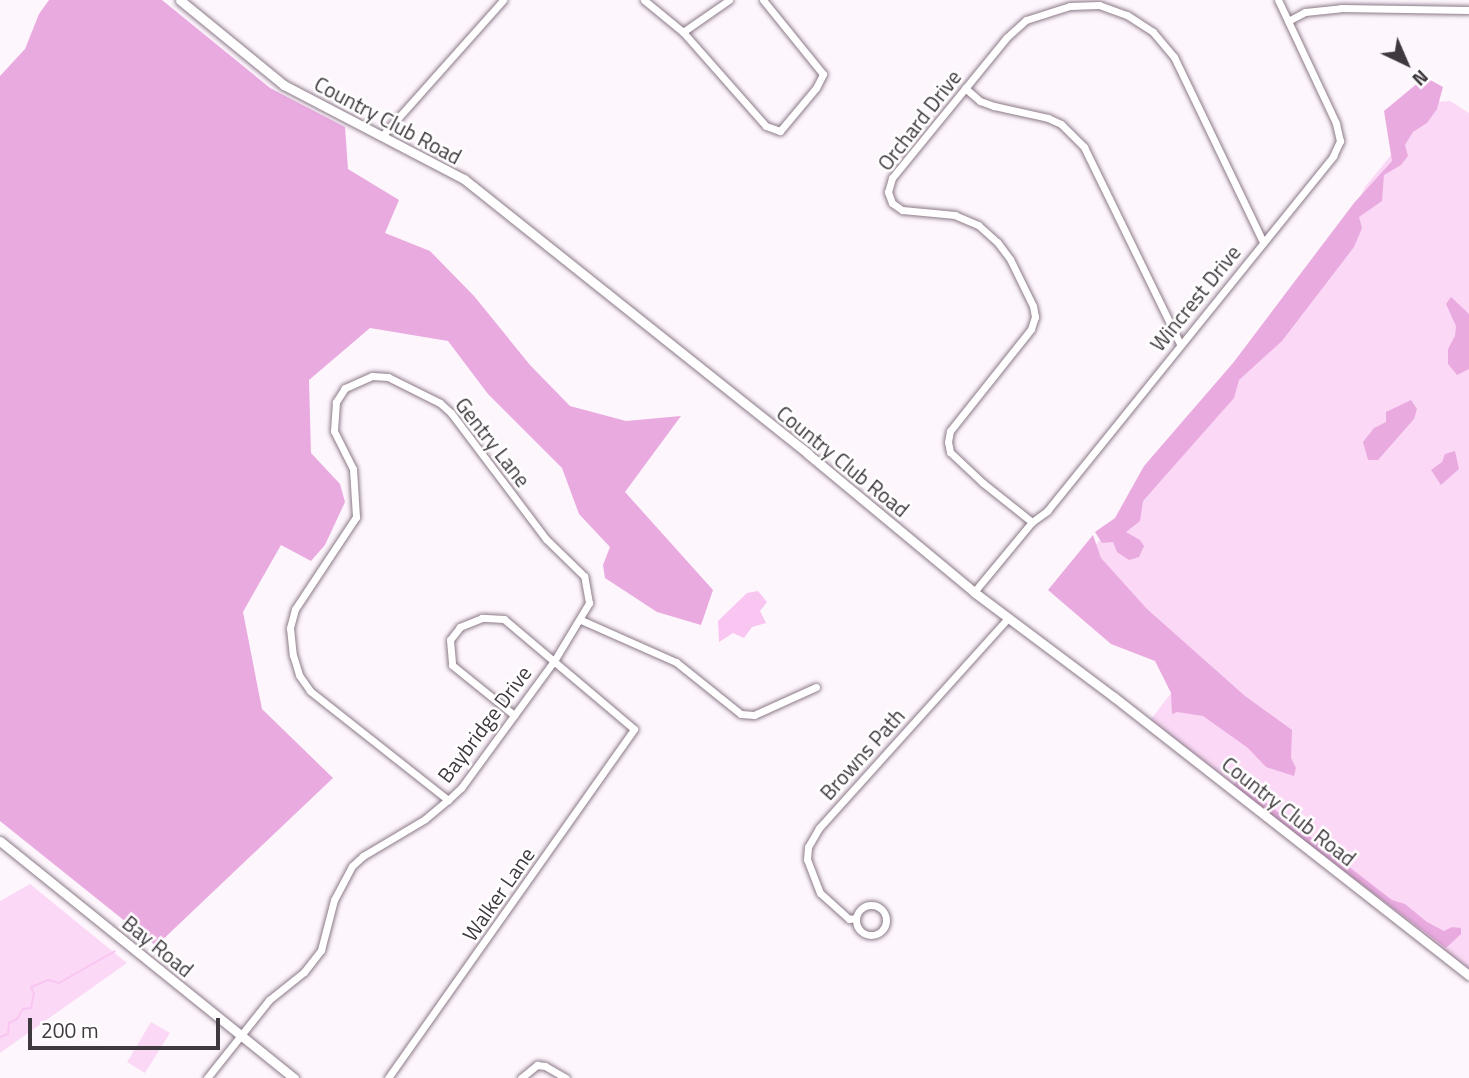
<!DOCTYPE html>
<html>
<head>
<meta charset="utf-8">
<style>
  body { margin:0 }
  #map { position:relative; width:1469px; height:1078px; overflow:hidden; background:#fef6fd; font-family:"Titillium Web",sans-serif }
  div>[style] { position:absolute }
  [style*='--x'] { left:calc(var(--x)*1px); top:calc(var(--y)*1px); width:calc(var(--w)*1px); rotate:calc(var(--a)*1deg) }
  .green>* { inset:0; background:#fbd9f6 }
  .forest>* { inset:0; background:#e9aae0 }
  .water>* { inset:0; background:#f9c5f1 }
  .stream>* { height:2px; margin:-1px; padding:0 1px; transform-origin:1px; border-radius:1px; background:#f9c5f1 }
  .roads { filter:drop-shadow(0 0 2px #8b7a88) drop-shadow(0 0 2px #8b7a88) }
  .minor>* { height:7px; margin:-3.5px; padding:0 3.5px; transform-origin:3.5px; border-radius:3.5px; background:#fff }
  .minor>.ring { margin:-3.5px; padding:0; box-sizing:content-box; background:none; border:7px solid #fff; border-radius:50% }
  .tertiary>* { height:9px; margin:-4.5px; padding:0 4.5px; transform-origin:4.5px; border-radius:4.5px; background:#fff }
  span { translate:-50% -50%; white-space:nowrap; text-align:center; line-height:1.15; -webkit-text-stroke:5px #fff; paint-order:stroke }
  .street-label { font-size:21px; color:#3f383e }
  .north { position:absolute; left:1371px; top:28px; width:70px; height:70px; -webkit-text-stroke:5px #fff; paint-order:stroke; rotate:136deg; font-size:19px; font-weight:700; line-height:28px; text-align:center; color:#3f383e }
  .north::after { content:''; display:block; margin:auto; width:24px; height:32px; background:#3f383e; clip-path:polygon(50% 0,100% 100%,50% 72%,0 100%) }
  .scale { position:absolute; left:28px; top:1018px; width:192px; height:32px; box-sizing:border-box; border:4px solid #3f383e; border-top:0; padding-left:9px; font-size:21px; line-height:24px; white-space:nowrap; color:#3f383e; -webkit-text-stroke:5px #fff; paint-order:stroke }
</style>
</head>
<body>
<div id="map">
  <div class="green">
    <div style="clip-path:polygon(1450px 101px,1469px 113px,1469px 975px,1148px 723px,1195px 662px,1084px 560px,1351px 217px,1365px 187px,1434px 102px)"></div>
    <div style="clip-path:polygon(30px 884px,127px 963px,0 1053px,0 901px)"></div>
    <div style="clip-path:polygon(151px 1022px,170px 1033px,145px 1073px,127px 1062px)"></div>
  </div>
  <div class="forest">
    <div style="clip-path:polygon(49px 0,162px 0,270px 88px,345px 127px,348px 169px,399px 200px,385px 233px,430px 251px,474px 296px,530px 365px,570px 406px,626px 421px,681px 416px,625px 492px,713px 590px,701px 625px,657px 612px,605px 578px,603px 565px,610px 547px,579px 514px,562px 468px,488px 394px,448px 341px,370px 328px,309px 380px,311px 453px,340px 484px,345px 502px,325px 545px,311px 561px,281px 545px,243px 612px,262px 709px,333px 778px,156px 946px,0 821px,0 76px,25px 49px,39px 14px)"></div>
    <div style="clip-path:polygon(1425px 77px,1443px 87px,1437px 109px,1427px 123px,1413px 132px,1405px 145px,1408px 156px,1401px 165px,1384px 175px,1382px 201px,1359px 217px,1362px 228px,1354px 247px,1282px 341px,1239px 380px,1234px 398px,1143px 501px,1140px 521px,1126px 532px,1140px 540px,1144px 546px,1139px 557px,1129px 560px,1117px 552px,1113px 542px,1102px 543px,1095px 532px,1115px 518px,1144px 466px,1233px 363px,1354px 203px,1392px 161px,1384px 111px)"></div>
    <div style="clip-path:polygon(1451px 297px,1469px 314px,1469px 369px,1457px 375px,1448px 364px,1448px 349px,1455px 336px,1456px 326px,1446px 304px)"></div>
    <div style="clip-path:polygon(1411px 400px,1417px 409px,1414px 419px,1378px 460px,1368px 460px,1363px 442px,1374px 428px,1386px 422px,1386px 412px)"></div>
    <div style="clip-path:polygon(1455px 451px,1459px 469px,1441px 485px,1431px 470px,1442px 462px,1445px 454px)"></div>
    <div style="clip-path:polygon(1093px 535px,1101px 558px,1147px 609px,1245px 696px,1292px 730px,1291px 758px,1296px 768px,1294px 776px,1266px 767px,1248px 748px,1203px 716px,1177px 712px,1172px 714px,1171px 693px,1155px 661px,1111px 644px,1048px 590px)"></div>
    <div style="clip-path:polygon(1238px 781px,1392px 900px,1405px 904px,1427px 922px,1444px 931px,1452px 927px,1461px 928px,1461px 934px,1446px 948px,1232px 786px)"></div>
  </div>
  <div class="water">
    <div style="clip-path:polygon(758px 591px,767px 602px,760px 611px,766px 623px,752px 627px,744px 638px,733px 633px,719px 642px,718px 621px,747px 593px)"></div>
  </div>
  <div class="stream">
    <div style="--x:0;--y:1037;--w:9;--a:-21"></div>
    <div style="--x:8;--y:1034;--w:11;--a:-85"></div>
    <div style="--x:9;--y:1023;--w:9;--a:-27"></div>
    <div style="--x:17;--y:1019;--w:12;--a:-59"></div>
    <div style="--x:23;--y:1009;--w:8;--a:-7"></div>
    <div style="--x:31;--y:1008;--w:14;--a:-78"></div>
    <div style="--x:34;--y:994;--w:8;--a:-113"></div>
    <div style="--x:31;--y:987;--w:18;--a:-22"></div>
    <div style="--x:48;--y:980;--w:11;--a:15"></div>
    <div style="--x:59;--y:983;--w:64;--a:-29.7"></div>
  </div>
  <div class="roads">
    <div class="minor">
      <div style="--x:644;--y:0;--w:50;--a:39.4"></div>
      <div style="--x:729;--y:0;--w:56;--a:145.2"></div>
      <div style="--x:683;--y:32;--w:125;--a:48.6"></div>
      <div style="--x:766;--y:126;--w:15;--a:20"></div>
      <div style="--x:780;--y:131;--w:56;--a:-50.1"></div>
      <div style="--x:816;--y:88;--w:16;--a:-63"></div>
      <div style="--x:823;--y:74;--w:95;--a:-129"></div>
      <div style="--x:1288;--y:21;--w:19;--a:-28"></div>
      <div style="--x:1305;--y:12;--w:36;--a:-6"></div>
      <div style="--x:1341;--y:8;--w:128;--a:0.9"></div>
      <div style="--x:965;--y:88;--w:20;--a:41"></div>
      <div style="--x:980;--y:101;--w:15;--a:20"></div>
      <div style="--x:994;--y:106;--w:55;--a:12.5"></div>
      <div style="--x:1048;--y:118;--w:14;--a:25"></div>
      <div style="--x:1061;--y:124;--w:33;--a:45"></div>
      <div style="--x:1084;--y:147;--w:219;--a:64"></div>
      <div style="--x:382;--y:136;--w:182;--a:-48.3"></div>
      <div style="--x:1032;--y:522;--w:63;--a:-141.5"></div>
      <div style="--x:983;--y:483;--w:45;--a:-136.8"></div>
      <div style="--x:950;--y:452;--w:10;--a:-101"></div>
      <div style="--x:948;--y:442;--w:11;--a:-80"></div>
      <div style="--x:950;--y:431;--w:130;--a:-51.5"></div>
      <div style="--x:1031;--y:329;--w:13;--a:-72"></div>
      <div style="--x:1035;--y:317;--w:11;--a:-100"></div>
      <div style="--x:1033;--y:306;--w:52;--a:-116.1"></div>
      <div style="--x:1010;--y:259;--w:21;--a:-127"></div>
      <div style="--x:997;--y:242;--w:25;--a:-138"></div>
      <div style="--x:978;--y:225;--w:25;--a:-157"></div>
      <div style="--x:955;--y:215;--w:53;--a:-174.6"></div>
      <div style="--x:902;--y:210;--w:12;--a:-145"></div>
      <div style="--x:892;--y:203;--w:12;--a:-110"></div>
      <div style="--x:888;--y:192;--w:15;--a:-74"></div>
      <div style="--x:892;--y:178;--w:181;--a:-50.8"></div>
      <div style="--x:1006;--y:38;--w:27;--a:-42"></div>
      <div style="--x:1026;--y:20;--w:46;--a:-17.7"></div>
      <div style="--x:1070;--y:6;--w:29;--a:-2"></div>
      <div style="--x:1099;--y:5;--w:30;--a:20"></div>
      <div style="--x:1127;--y:15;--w:31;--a:33"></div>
      <div style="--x:1153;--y:32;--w:33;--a:50"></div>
      <div style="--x:1174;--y:57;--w:205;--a:64.3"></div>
      <div style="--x:974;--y:592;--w:91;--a:-50.4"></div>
      <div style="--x:1032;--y:522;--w:19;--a:-36"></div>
      <div style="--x:1047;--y:511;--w:456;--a:-51.1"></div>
      <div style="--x:1333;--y:156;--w:17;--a:-65"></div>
      <div style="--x:1340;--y:141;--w:18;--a:-103"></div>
      <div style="--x:1336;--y:123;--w:136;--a:-115.2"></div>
      <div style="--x:581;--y:620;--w:104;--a:23.9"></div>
      <div style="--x:676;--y:662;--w:83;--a:38.7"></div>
      <div style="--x:741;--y:714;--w:13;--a:4"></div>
      <div style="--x:754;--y:715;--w:68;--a:-24.3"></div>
      <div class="ring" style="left:856px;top:905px;width:23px;height:23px"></div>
      <div style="--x:856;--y:918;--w:7;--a:172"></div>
      <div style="--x:849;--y:919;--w:39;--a:-138"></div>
      <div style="--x:820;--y:893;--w:36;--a:-111"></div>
      <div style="--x:807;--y:859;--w:12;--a:-85"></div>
      <div style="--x:808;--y:847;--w:22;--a:-60"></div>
      <div style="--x:819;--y:828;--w:283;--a:-48"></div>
      <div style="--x:207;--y:1078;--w:100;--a:-51.5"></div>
      <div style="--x:269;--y:1000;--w:45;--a:-38.7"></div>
      <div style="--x:304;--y:972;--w:28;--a:-52"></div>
      <div style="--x:321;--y:950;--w:52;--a:-75.4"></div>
      <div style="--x:334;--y:900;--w:38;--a:-62"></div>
      <div style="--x:352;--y:866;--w:15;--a:-42"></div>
      <div style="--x:363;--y:856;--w:72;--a:-30.8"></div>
      <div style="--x:425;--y:819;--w:30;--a:-40"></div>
      <div style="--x:448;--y:800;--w:18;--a:-43"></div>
      <div style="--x:461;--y:788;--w:157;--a:-53.8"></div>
      <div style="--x:554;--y:661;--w:68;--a:-58.9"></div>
      <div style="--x:589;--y:603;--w:27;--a:-100"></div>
      <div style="--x:584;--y:576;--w:53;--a:-135.8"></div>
      <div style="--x:546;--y:539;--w:158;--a:-127"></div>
      <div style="--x:451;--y:413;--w:15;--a:-138"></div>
      <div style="--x:440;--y:403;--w:58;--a:-153.4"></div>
      <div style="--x:388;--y:377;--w:16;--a:-176"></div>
      <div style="--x:372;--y:376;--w:30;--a:156"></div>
      <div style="--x:345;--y:388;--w:17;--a:123"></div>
      <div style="--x:336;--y:402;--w:29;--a:94"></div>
      <div style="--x:334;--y:431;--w:42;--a:63.4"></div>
      <div style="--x:353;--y:469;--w:48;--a:86.4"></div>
      <div style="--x:356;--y:517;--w:110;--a:123.5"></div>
      <div style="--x:295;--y:609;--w:20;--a:105"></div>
      <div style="--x:290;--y:628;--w:27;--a:84"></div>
      <div style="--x:293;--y:655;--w:21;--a:73"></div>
      <div style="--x:299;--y:675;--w:19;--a:55"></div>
      <div style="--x:310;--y:691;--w:176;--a:38.3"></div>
      <div style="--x:388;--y:1078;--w:427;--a:-54.8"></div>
      <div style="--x:634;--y:729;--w:170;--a:-139.8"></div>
      <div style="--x:504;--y:619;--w:22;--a:-177"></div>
      <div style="--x:482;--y:618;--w:24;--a:158"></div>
      <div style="--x:460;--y:627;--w:16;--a:128"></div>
      <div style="--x:450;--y:640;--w:25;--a:85"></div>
      <div style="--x:452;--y:665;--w:80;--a:38.9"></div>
      <div style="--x:521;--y:1078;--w:21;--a:-39"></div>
      <div style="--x:537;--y:1065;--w:8;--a:7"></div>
      <div style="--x:545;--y:1066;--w:24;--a:30"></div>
    </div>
    <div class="tertiary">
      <div style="--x:180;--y:0;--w:134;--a:39.3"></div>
      <div style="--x:284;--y:85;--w:203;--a:27.6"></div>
      <div style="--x:464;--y:179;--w:440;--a:38.6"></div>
      <div style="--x:808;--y:454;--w:216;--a:39.7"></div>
      <div style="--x:974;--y:592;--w:175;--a:36.9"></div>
      <div style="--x:1114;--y:697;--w:451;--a:38.1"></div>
      <div style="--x:0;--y:841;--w:378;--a:38.9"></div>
    </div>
  </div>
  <div class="street-label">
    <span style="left:388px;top:120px;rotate:28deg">Country Club Road</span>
    <span style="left:919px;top:120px;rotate:-52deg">Orchard Drive</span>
    <span style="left:1195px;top:298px;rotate:-51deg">Wincrest Drive</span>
    <span style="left:493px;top:442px;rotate:52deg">Gentry Lane</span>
    <span style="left:843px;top:461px;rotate:39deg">Country Club Road</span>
    <span style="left:484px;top:724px;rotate:-53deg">Baybridge Drive</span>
    <span style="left:862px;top:754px;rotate:-48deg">Browns Path</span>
    <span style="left:1289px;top:811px;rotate:38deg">Country Club Road</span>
    <span style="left:498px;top:894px;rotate:-55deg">Walker Lane</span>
    <span style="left:158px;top:946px;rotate:39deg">Bay Road</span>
  </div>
  <div class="north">N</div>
  <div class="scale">200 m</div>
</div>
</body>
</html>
